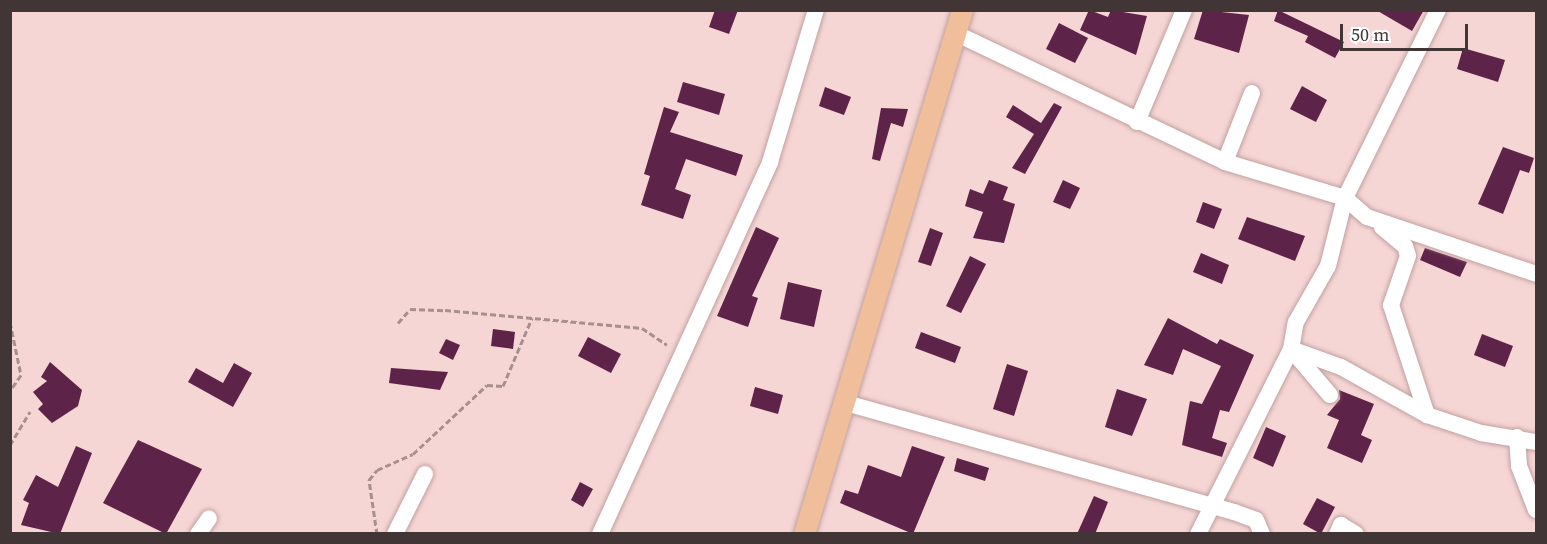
<!DOCTYPE html>
<html>
<head>
<meta charset="utf-8">
<style>
  body { margin:0 }
  #map { position:relative; width:1547px; height:544px; overflow:hidden; background:#f6d5d5; font-family:"Source Serif 4",serif }
  div>[style] { position:absolute }
  [style*='--x'] { left:calc(var(--x)*1px); top:calc(var(--y)*1px); width:calc(var(--w)*1px); rotate:calc(var(--a)*1deg) }
  .building>* { inset:0; background:#5e2348 }
  .path>* { height:3px; margin-top:-1.5px; transform-origin:0; background:repeating-linear-gradient(90deg,#a78f8f 0 6px,transparent 0 9px) }
  .roads { filter:drop-shadow(0 0 2px #c0a1a0) drop-shadow(0 0 2px #c0a1a0) }
  .minor>* { height:16px; margin:-8px; padding:0 8px; transform-origin:8px; border-radius:8px; background:#fff }
  .major>* { height:21px; margin:-10.5px; padding:0 10.5px; transform-origin:10.5px; border-radius:10.5px; background:#f1be9c }
  span { translate:-50% -50%; white-space:nowrap; text-align:center; line-height:1.15; -webkit-text-stroke:6px #fff; paint-order:stroke }
  .frame { position:absolute; inset:0; border:12px solid #423535; pointer-events:none }
  .scale { position:absolute; left:1340px; top:24px; width:128px; height:27px; box-sizing:border-box; border:3px solid #423535; border-top:0; padding-left:8px; font-size:18px; line-height:21px; white-space:nowrap; color:#423535; -webkit-text-stroke:4px #fff; paint-order:stroke }
</style>
</head>
<body>
<div id="map">
  <div class="building">
    <div style="clip-path:polygon(715px 10px,738px 10px,729px 34px,709px 27px)"></div>
    <div style="clip-path:polygon(1089px 10px,1108px 17px,1111px 10px,1147px 16px,1136px 55px,1080px 30px)"></div>
    <div style="clip-path:polygon(1203px 10px,1249px 15px,1239px 53px,1194px 39px)"></div>
    <div style="clip-path:polygon(1278px 10px,1344px 42px,1335px 58px,1305px 42px,1308px 36px,1274px 21px)"></div>
    <div style="clip-path:polygon(1376px 10px,1424px 10px,1412px 31px)"></div>
    <div style="clip-path:polygon(1059px 23px,1088px 38px,1075px 63px,1046px 49px)"></div>
    <div style="clip-path:polygon(1463px 48px,1505px 60px,1498px 82px,1457px 69px)"></div>
    <div style="clip-path:polygon(683px 82px,725px 94px,719px 115px,677px 102px)"></div>
    <div style="clip-path:polygon(1302px 86px,1327px 100px,1316px 122px,1290px 109px)"></div>
    <div style="clip-path:polygon(825px 87px,851px 97px,844px 115px,819px 106px)"></div>
    <div style="clip-path:polygon(1054px 103px,1062px 107px,1025px 174px,1012px 168px,1034px 134px,1006px 117px,1013px 105px,1041px 123px)"></div>
    <div style="clip-path:polygon(664px 107px,679px 112px,670px 132px,743px 155px,736px 176px,686px 159px,675px 189px,691px 195px,683px 219px,641px 205px,650px 176px,644px 174px)"></div>
    <div style="clip-path:polygon(881px 108px,908px 109px,903px 127px,891px 123px,880px 161px,872px 159px)"></div>
    <div style="clip-path:polygon(1503px 147px,1534px 158px,1529px 173px,1520px 170px,1503px 214px,1478px 204px)"></div>
    <div style="clip-path:polygon(989px 180px,1008px 187px,1003px 200px,1015px 204px,1004px 243px,973px 238px,983px 212px,965px 206px,970px 189px,983px 194px)"></div>
    <div style="clip-path:polygon(1063px 180px,1080px 188px,1070px 209px,1053px 202px)"></div>
    <div style="clip-path:polygon(1203px 202px,1222px 209px,1214px 229px,1196px 222px)"></div>
    <div style="clip-path:polygon(1247px 217px,1305px 236px,1295px 261px,1238px 239px)"></div>
    <div style="clip-path:polygon(756px 227px,779px 238px,752px 296px,758px 298px,748px 327px,717px 316px)"></div>
    <div style="clip-path:polygon(930px 228px,943px 233px,931px 266px,918px 262px)"></div>
    <div style="clip-path:polygon(1425px 248px,1467px 262px,1460px 277px,1420px 260px)"></div>
    <div style="clip-path:polygon(1201px 253px,1229px 265px,1222px 284px,1193px 272px)"></div>
    <div style="clip-path:polygon(970px 256px,986px 264px,961px 313px,946px 306px)"></div>
    <div style="clip-path:polygon(788px 282px,822px 290px,814px 327px,780px 319px)"></div>
    <div style="clip-path:polygon(1168px 318px,1217px 344px,1220px 339px,1254px 355px,1229px 412px,1220px 410px,1212px 438px,1227px 443px,1222px 457px,1182px 445px,1190px 401px,1202px 404px,1221px 366px,1183px 349px,1173px 375px,1144px 365px)"></div>
    <div style="clip-path:polygon(493px 329px,515px 332px,513px 349px,491px 346px)"></div>
    <div style="clip-path:polygon(921px 332px,961px 347px,955px 363px,915px 348px)"></div>
    <div style="clip-path:polygon(1482px 334px,1513px 346px,1505px 367px,1474px 355px)"></div>
    <div style="clip-path:polygon(588px 337px,621px 354px,611px 373px,578px 356px)"></div>
    <div style="clip-path:polygon(446px 339px,460px 345px,453px 360px,439px 353px)"></div>
    <div style="clip-path:polygon(50px 362px,82px 390px,78px 406px,52px 423px,38px 409px,43px 404px,33px 392px,47px 381px,41px 377px)"></div>
    <div style="clip-path:polygon(234px 363px,252px 373px,233px 407px,188px 382px,196px 368px,223px 383px)"></div>
    <div style="clip-path:polygon(1007px 364px,1028px 371px,1014px 416px,993px 409px)"></div>
    <div style="clip-path:polygon(391px 368px,448px 372px,440px 390px,389px 383px)"></div>
    <div style="clip-path:polygon(755px 387px,783px 395px,778px 414px,750px 406px)"></div>
    <div style="clip-path:polygon(1117px 389px,1147px 399px,1132px 436px,1105px 427px)"></div>
    <div style="clip-path:polygon(1339px 390px,1374px 404px,1361px 435px,1372px 440px,1362px 463px,1327px 448px,1339px 420px,1327px 415px,1340px 399px)"></div>
    <div style="clip-path:polygon(1266px 427px,1286px 436px,1273px 467px,1253px 458px)"></div>
    <div style="clip-path:polygon(138px 440px,202px 469px,166px 534px,103px 503px)"></div>
    <div style="clip-path:polygon(76px 446px,92px 453px,60px 534px,21px 525px,29px 503px,23px 500px,36px 475px,58px 487px)"></div>
    <div style="clip-path:polygon(912px 446px,945px 457px,913px 534px,840px 503px,845px 490px,858px 494px,868px 465px,901px 477px)"></div>
    <div style="clip-path:polygon(957px 458px,989px 468px,985px 481px,954px 471px)"></div>
    <div style="clip-path:polygon(580px 482px,593px 489px,583px 507px,571px 500px)"></div>
    <div style="clip-path:polygon(1094px 496px,1108px 502px,1095px 534px,1077px 534px)"></div>
    <div style="clip-path:polygon(1317px 498px,1335px 507px,1321px 534px,1303px 524px)"></div>
  </div>
  <div class="path">
    <div style="--x:10;--y:322;--w:54;--a:78.3"></div>
    <div style="--x:21;--y:375;--w:19;--a:125"></div>
    <div style="--x:398;--y:323;--w:18;--a:-49"></div>
    <div style="--x:410;--y:309;--w:35;--a:2"></div>
    <div style="--x:445;--y:310;--w:198;--a:5.2"></div>
    <div style="--x:642;--y:328;--w:30;--a:34"></div>
    <div style="--x:10;--y:445;--w:39;--a:-59"></div>
    <div style="--x:377;--y:534;--w:55;--a:-98.4"></div>
    <div style="--x:369;--y:480;--w:13;--a:-51"></div>
    <div style="--x:377;--y:470;--w:39;--a:-24"></div>
    <div style="--x:413;--y:454;--w:101;--a:-43"></div>
    <div style="--x:487;--y:385;--w:16;--a:4"></div>
    <div style="--x:503;--y:386;--w:74;--a:-66.9"></div>
  </div>
  <div class="roads">
    <div class="minor">
      <div style="--x:955;--y:33;--w:299;--a:25.5"></div>
      <div style="--x:1225;--y:162;--w:125;--a:16.7"></div>
      <div style="--x:1345;--y:198;--w:29;--a:41"></div>
      <div style="--x:1367;--y:217;--w:178;--a:18.6"></div>
      <div style="--x:1137;--y:122;--w:121;--a:-67.2"></div>
      <div style="--x:1225;--y:162;--w:74;--a:-68.6"></div>
      <div style="--x:1382;--y:227;--w:30;--a:40"></div>
      <div style="--x:1405;--y:246;--w:10;--a:73"></div>
      <div style="--x:1408;--y:256;--w:52;--a:109.1"></div>
      <div style="--x:1391;--y:305;--w:116;--a:71.9"></div>
      <div style="--x:1330;--y:395;--w:60;--a:-130.3"></div>
      <div style="--x:1291;--y:349;--w:27;--a:-80"></div>
      <div style="--x:1296;--y:322;--w:64;--a:-60.3"></div>
      <div style="--x:1328;--y:266;--w:70;--a:-76"></div>
      <div style="--x:1345;--y:198;--w:210;--a:-63.7"></div>
      <div style="--x:846;--y:403;--w:403;--a:15.7"></div>
      <div style="--x:1234;--y:512;--w:23;--a:20"></div>
      <div style="--x:1256;--y:520;--w:15;--a:67"></div>
      <div style="--x:1517;--y:437;--w:29;--a:86"></div>
      <div style="--x:1519;--y:466;--w:47;--a:68.9"></div>
      <div style="--x:198;--y:534;--w:19;--a:-55"></div>
      <div style="--x:395;--y:534;--w:67;--a:-63.4"></div>
      <div style="--x:600;--y:534;--w:409;--a:-65.4"></div>
      <div style="--x:770;--y:162;--w:159;--a:-73.2"></div>
      <div style="--x:1198;--y:534;--w:207;--a:-63.3"></div>
      <div style="--x:1291;--y:349;--w:53;--a:19.8"></div>
      <div style="--x:1341;--y:367;--w:98;--a:29.2"></div>
      <div style="--x:1427;--y:415;--w:57;--a:18.4"></div>
      <div style="--x:1481;--y:433;--w:56;--a:9.3"></div>
      <div style="--x:1337;--y:534;--w:10;--a:-66"></div>
      <div style="--x:1341;--y:525;--w:17;--a:31"></div>
    </div>
    <div class="major">
      <div style="--x:804;--y:534;--w:547;--a:-73.22"></div>
    </div>
  </div>
  <div class="frame"></div>
  <div class="scale">50 m</div>
</div>
</body>
</html>
